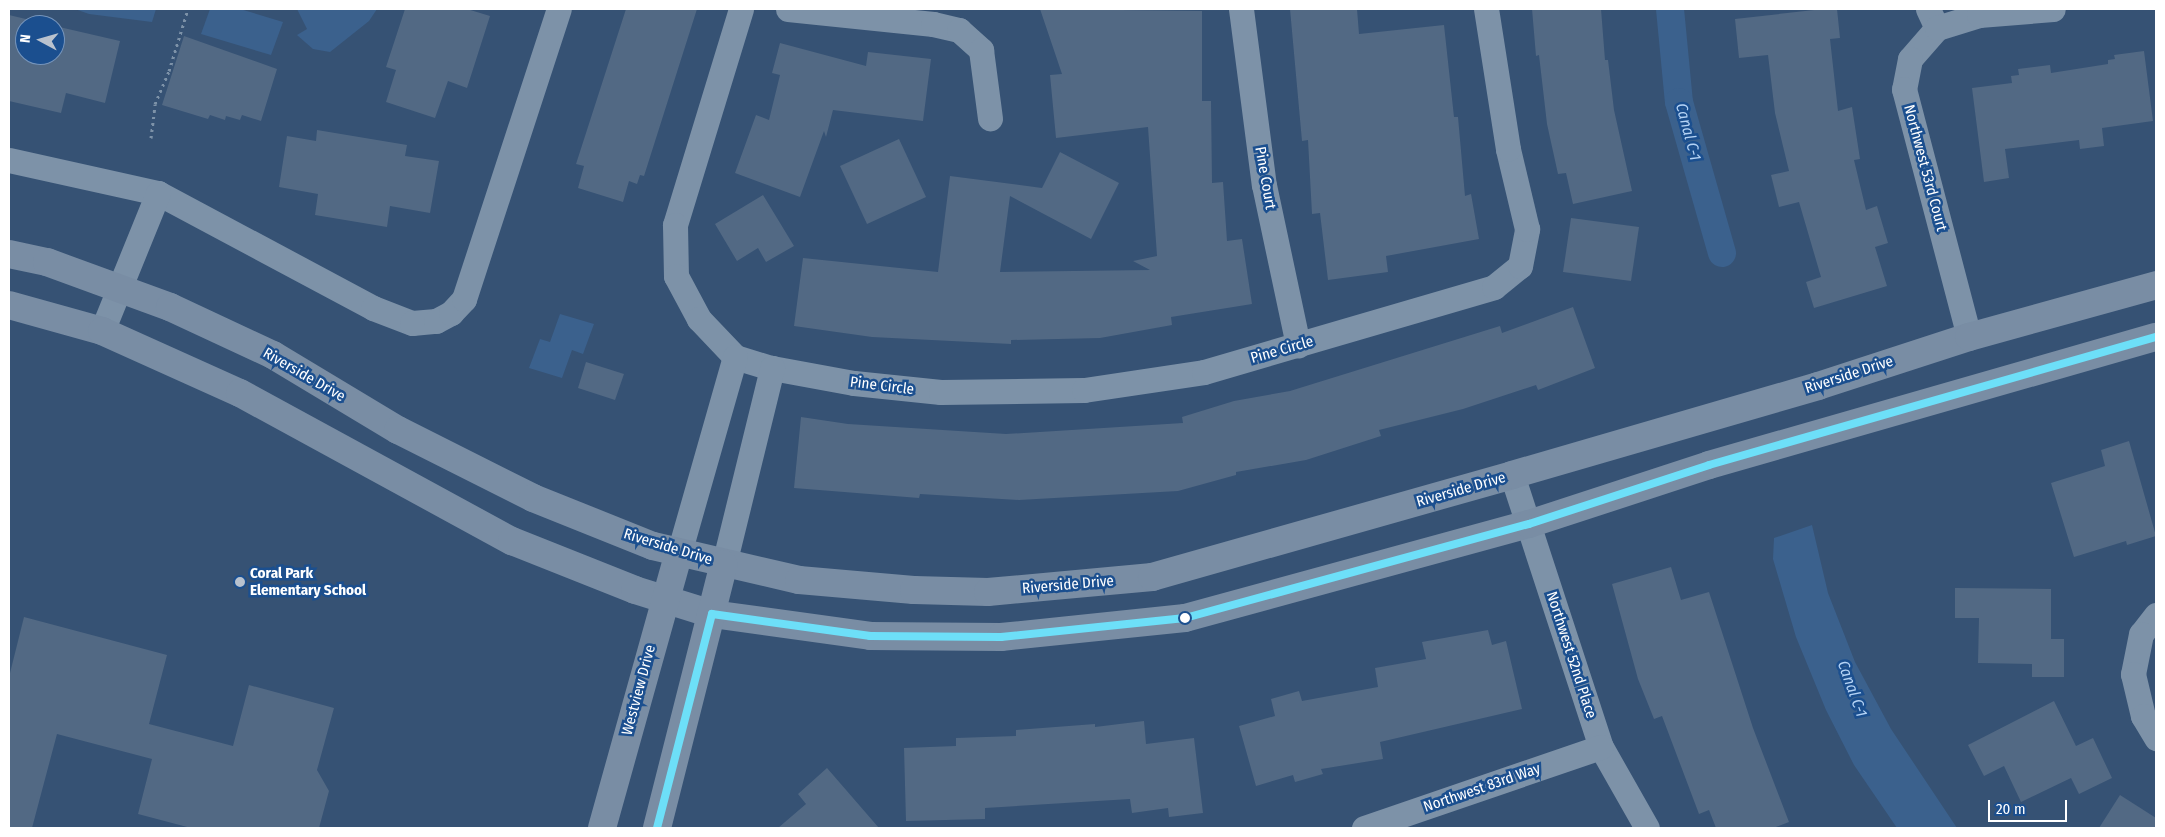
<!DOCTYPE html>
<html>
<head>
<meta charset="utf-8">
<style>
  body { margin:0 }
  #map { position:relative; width:2165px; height:837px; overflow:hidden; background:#365274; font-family:"Fira Sans Condensed",sans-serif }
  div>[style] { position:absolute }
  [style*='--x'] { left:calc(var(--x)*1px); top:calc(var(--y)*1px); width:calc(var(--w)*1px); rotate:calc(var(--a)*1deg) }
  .water>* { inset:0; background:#3b618d }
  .canal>* { height:28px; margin:-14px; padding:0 14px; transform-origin:14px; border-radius:14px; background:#3b618d }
  .building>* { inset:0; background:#526984 }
  .path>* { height:3px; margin-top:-1.5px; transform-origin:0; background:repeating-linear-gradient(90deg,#7d92a8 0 2.5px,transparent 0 6.5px) }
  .street>* { height:25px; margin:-12.5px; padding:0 12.5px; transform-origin:12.5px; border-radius:12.5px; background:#7d92a8 }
  .secondary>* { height:28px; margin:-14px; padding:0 14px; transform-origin:14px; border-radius:14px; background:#798da4 }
  .bus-1>* { height:8px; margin:-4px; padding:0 4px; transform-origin:4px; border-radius:4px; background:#6ddff8 }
  .dots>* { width:14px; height:14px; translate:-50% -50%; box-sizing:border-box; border:2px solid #1b4f8f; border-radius:50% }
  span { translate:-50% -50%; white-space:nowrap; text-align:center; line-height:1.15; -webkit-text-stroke:5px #1b4f8f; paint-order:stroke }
  .street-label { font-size:15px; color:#fff }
  .poi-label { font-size:15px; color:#fff; font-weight:700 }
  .left { translate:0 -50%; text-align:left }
  .water-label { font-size:16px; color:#b5d3f5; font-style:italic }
  .frame { position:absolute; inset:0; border:10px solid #fff; pointer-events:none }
  .north { position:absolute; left:15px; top:15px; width:50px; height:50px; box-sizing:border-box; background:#1b4f8f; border:1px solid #7695bc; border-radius:50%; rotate:276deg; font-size:14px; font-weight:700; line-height:20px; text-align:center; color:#fff }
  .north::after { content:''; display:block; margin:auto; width:18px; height:22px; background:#b9c2ce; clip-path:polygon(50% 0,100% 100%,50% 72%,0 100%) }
  .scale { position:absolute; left:1988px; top:800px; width:79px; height:22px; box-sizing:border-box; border:2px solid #fff; border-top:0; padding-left:6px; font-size:15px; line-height:18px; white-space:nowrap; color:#fff; -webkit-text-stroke:4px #1b4f8f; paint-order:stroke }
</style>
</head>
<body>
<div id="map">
  <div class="water">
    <div style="clip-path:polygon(75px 9px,156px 9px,152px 22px,89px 14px)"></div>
    <div style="clip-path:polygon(210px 9px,240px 9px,283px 22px,271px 55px,201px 34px)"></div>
    <div style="clip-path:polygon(297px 9px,377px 9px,369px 21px,330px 52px,313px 49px,297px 35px,307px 29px)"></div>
    <div style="clip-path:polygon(560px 314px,594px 324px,583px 354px,572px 350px,562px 378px,529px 368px,540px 339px,550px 342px)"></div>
    <div style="clip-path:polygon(1812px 525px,1828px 593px,1855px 662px,1891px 729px,1957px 828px,1897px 828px,1854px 765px,1826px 710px,1796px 637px,1773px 559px,1774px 538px)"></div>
  </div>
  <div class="canal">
    <div style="--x:1670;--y:9;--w:93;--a:84.5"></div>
    <div style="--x:1679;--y:102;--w:157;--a:74.1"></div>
  </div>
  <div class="building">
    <div style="clip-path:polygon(405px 9px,467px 9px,490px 16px,467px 88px,448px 81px,435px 118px,386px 102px,396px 70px,386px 67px)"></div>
    <div style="clip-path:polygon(626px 9px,697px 9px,644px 176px,640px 175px,637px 184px,629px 181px,623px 202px,578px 188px,584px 166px,576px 164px)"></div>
    <div style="clip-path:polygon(1040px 9px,1202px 11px,1202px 101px,1211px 101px,1212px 183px,1223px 182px,1227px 241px,1242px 239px,1252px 304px,1171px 317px,1172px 325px,1100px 338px,1011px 340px,1011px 344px,872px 337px,794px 326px,803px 258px,938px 272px,950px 176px,1042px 188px,1060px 152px,1119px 183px,1091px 239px,1010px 196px,1000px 272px,1150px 270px,1133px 261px,1157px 256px,1148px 127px,1056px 138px,1050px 75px,1062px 74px)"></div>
    <div style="clip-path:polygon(1290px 9px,1357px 9px,1359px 34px,1444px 25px,1454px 117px,1458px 117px,1465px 196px,1471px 194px,1479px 239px,1386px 256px,1388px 272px,1328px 280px,1320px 213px,1312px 214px,1308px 140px,1302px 141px)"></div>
    <div style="clip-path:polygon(1532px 9px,1601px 9px,1605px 60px,1608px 60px,1614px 110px,1632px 191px,1573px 204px,1566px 173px,1558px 174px,1547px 124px,1539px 55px,1536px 56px)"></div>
    <div style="clip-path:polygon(1823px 9px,1837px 9px,1840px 38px,1830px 39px,1838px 111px,1852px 107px,1860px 159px,1854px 160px,1866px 210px,1877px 206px,1888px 243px,1875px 247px,1887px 286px,1814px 308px,1806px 282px,1821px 277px,1799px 202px,1779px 207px,1771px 175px,1789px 171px,1775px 113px,1768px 55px,1739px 58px,1735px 19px)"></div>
    <div style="clip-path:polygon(9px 15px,51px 25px,25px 25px,25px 55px,55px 55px,55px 26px,120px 41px,105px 103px,66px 93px,61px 113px,9px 101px)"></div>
    <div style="clip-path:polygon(184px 36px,277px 69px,261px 121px,242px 115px,240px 120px,226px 116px,225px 120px,210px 115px,208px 119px,162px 105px)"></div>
    <div style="clip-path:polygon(780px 43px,866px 66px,868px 52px,931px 59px,923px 121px,833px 110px,826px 137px,824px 131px,800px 197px,735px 173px,756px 115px,769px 120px,780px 75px,772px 73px)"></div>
    <div style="clip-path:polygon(2144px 51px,2153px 121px,2102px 128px,2104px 146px,2080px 149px,2079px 140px,2005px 149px,2009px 178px,1984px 182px,1972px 88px,2012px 83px,2011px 76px,2019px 75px,2018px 69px,2050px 65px,2051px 73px,2108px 64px,2108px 60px,2115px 59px,2114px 55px)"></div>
    <div style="clip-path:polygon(317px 130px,407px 145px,405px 156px,439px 161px,430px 213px,390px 206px,387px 227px,315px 215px,318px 194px,279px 187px,287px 136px,316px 141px)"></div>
    <div style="clip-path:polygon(899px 139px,926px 197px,867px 224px,840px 166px)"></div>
    <div style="clip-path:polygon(763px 195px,794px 246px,766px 262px,758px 248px,737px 261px,715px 224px)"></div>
    <div style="clip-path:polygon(1571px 218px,1639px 227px,1631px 281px,1563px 272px)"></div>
    <div style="clip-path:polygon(1573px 307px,1595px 368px,1538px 390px,1536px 385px,1463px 409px,1379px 430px,1381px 436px,1306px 460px,1236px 472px,1236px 475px,1178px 491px,1019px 500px,920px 494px,919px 498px,794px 488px,801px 417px,848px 424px,1006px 434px,1183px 423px,1182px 417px,1234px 401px,1290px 391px,1500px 326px,1502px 333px)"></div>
    <div style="clip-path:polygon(586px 362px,624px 374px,615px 400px,578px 388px)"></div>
    <div style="clip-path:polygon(2129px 441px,2156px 536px,2127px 545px,2126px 541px,2074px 557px,2051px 483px,2105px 466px,2101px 450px)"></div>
    <div style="clip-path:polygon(1671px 567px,1681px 600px,1709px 592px,1753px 728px,1789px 822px,1773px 828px,1716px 828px,1709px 810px,1699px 814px,1662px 716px,1654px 719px,1638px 679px,1612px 584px)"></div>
    <div style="clip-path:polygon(1955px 588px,2051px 589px,2051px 639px,2064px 639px,2064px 677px,2032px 677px,2032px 664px,1978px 663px,1979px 618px,1955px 618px)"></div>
    <div style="clip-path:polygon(24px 617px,167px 655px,149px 724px,233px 746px,249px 685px,334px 708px,317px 770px,329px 791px,319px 828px,191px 828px,138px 814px,152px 759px,57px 734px,32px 828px,9px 828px,9px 677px)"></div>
    <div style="clip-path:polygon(1488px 630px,1492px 645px,1506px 641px,1522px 709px,1380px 742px,1383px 759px,1321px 769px,1323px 774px,1295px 782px,1293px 775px,1256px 786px,1239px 726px,1275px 716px,1271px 699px,1299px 691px,1302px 701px,1378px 687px,1375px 668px,1426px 659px,1422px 642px)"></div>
    <div style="clip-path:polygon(2054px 701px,2076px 746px,2093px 738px,2112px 778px,2079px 794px,2071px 778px,2021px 802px,2004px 766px,1984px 776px,1968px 745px)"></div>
    <div style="clip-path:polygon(1144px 721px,1146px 744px,1194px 738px,1203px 813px,1169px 817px,1168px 808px,1132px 813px,1130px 799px,985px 808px,985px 819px,906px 821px,904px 748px,956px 746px,956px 738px,1016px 736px,1016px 730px,1095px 724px,1095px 727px)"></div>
    <div style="clip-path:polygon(827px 768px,879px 828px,778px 828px,806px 804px,798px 794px)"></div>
    <div style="clip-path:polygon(2120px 795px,2156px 818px,2156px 828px,2099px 828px)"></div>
  </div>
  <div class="path">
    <div style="--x:151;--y:138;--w:34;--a:-83"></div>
    <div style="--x:155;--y:104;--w:36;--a:-67"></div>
    <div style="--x:169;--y:71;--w:65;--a:-73"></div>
  </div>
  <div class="street">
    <div style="--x:741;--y:9;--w:226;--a:107"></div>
    <div style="--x:675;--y:225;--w:51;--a:88.9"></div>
    <div style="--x:676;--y:276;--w:49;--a:61.9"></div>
    <div style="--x:699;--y:319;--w:52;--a:46.5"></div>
    <div style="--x:735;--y:357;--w:39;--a:17"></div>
    <div style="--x:772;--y:368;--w:83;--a:10.4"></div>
    <div style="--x:854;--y:383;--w:87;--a:5.9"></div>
    <div style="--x:941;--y:392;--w:143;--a:-0.8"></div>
    <div style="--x:1084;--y:390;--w:121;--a:-8.5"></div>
    <div style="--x:1204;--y:372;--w:302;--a:-16.3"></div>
    <div style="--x:1494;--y:287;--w:33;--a:-39"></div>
    <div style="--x:1520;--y:266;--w:38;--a:-79"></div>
    <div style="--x:1527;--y:229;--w:82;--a:-103.4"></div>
    <div style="--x:1508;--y:149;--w:142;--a:-98.9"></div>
    <div style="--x:788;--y:9;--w:146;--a:5.9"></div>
    <div style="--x:933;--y:24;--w:27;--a:13"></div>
    <div style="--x:959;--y:30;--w:30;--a:42"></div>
    <div style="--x:981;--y:50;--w:69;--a:82.5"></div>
    <div style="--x:1241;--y:9;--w:177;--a:82.6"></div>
    <div style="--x:1264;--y:185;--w:164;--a:78"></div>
    <div style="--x:1928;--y:9;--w:21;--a:65"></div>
    <div style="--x:1937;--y:28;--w:41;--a:131.1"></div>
    <div style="--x:1910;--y:59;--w:31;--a:101"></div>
    <div style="--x:1904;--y:89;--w:256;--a:75.3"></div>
    <div style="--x:1937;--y:28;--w:44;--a:-17.2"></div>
    <div style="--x:1979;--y:15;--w:74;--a:-4.6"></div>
    <div style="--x:9;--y:160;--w:153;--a:12.5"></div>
    <div style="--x:158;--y:193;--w:244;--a:28.1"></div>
    <div style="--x:373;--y:308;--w:42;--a:21"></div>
    <div style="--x:412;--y:323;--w:24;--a:-5"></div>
    <div style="--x:436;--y:321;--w:17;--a:-28"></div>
    <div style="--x:451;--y:313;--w:19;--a:-47"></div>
    <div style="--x:464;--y:299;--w:305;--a:-71.9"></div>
    <div style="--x:102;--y:331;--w:149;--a:-67.9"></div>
    <div style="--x:1512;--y:475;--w:286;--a:71.9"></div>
    <div style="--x:1601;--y:747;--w:93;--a:60.4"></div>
    <div style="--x:679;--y:553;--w:204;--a:-74.1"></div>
    <div style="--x:724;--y:564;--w:202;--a:-76.2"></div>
    <div style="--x:2156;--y:615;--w:24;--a:128"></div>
    <div style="--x:2141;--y:634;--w:41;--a:101.3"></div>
    <div style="--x:2133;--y:674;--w:43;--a:76.6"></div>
    <div style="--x:2143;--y:716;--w:26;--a:59"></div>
    <div style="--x:1364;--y:828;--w:250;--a:-18.9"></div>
  </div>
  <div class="secondary">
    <div style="--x:9;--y:254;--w:39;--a:12"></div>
    <div style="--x:47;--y:262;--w:131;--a:20.1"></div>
    <div style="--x:170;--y:307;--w:114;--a:25"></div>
    <div style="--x:273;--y:355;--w:146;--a:31"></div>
    <div style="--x:398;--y:430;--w:151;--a:26.7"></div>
    <div style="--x:533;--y:498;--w:129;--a:21.8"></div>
    <div style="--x:653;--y:546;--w:150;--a:13.1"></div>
    <div style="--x:799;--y:580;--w:115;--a:5"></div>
    <div style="--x:914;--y:590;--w:74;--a:1.5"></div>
    <div style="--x:988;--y:592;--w:165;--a:-5.2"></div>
    <div style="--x:1152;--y:577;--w:374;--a:-15.8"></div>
    <div style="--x:1512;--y:475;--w:319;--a:-16.2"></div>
    <div style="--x:1818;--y:386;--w:159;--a:-18"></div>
    <div style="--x:1969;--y:337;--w:194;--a:-15.5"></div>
    <div style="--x:9;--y:305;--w:97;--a:15.6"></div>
    <div style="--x:102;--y:331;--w:151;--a:24.2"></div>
    <div style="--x:240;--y:393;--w:310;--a:28.6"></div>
    <div style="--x:512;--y:541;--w:132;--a:21.7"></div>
    <div style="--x:635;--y:590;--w:81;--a:17.3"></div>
    <div style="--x:712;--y:614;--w:160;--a:7.9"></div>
    <div style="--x:870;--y:636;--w:131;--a:0.4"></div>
    <div style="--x:1001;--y:637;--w:185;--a:-5.9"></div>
    <div style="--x:1185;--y:618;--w:357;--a:-15.3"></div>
    <div style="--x:1529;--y:524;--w:189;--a:-18.1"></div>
    <div style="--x:1709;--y:465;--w:465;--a:-16"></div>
    <div style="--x:602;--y:828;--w:286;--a:-74.4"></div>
    <div style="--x:657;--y:828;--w:272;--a:-75.8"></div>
  </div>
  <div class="bus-1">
    <div style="--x:657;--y:828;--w:221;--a:-75.6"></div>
    <div style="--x:712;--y:614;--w:160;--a:7.9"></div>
    <div style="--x:870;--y:636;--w:131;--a:0.4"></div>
    <div style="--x:1001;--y:637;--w:185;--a:-5.9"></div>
    <div style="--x:1185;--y:618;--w:357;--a:-15.3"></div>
    <div style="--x:1529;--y:524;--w:189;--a:-18.1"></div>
    <div style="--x:1709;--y:465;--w:465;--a:-16"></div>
  </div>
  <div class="dots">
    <div style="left:240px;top:582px;background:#b9c2ce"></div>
    <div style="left:1185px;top:618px;background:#fff"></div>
  </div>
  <div class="street-label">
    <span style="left:1925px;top:168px;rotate:75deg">Northwest 53rd Court</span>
    <span style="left:1265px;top:178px;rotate:80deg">Pine Court</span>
    <span style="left:1282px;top:350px;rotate:-16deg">Pine Circle</span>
    <span style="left:304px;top:375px;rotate:30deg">Riverside Drive</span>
    <span style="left:1849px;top:375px;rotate:-18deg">Riverside Drive</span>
    <span style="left:882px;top:386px;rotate:7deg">Pine Circle</span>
    <span style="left:1461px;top:490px;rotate:-16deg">Riverside Drive</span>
    <span style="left:668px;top:547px;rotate:17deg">Riverside Drive</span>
    <span style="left:1068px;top:585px;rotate:-5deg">Riverside Drive</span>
    <span style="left:1571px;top:655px;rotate:72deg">Northwest 52nd Place</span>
    <span style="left:639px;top:690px;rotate:-75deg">Westview Drive</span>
    <span style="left:1482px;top:788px;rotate:-19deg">Northwest 83rd Way</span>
  </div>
  <div class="poi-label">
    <span class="left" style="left:250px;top:582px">Coral Park<br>Elementary School</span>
  </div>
  <div class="water-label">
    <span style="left:1688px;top:132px;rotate:75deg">Canal C-1</span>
    <span style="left:1852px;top:689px;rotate:70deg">Canal C-1</span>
  </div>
  <div class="frame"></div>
  <div class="north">N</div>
  <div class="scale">20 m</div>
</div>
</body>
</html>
